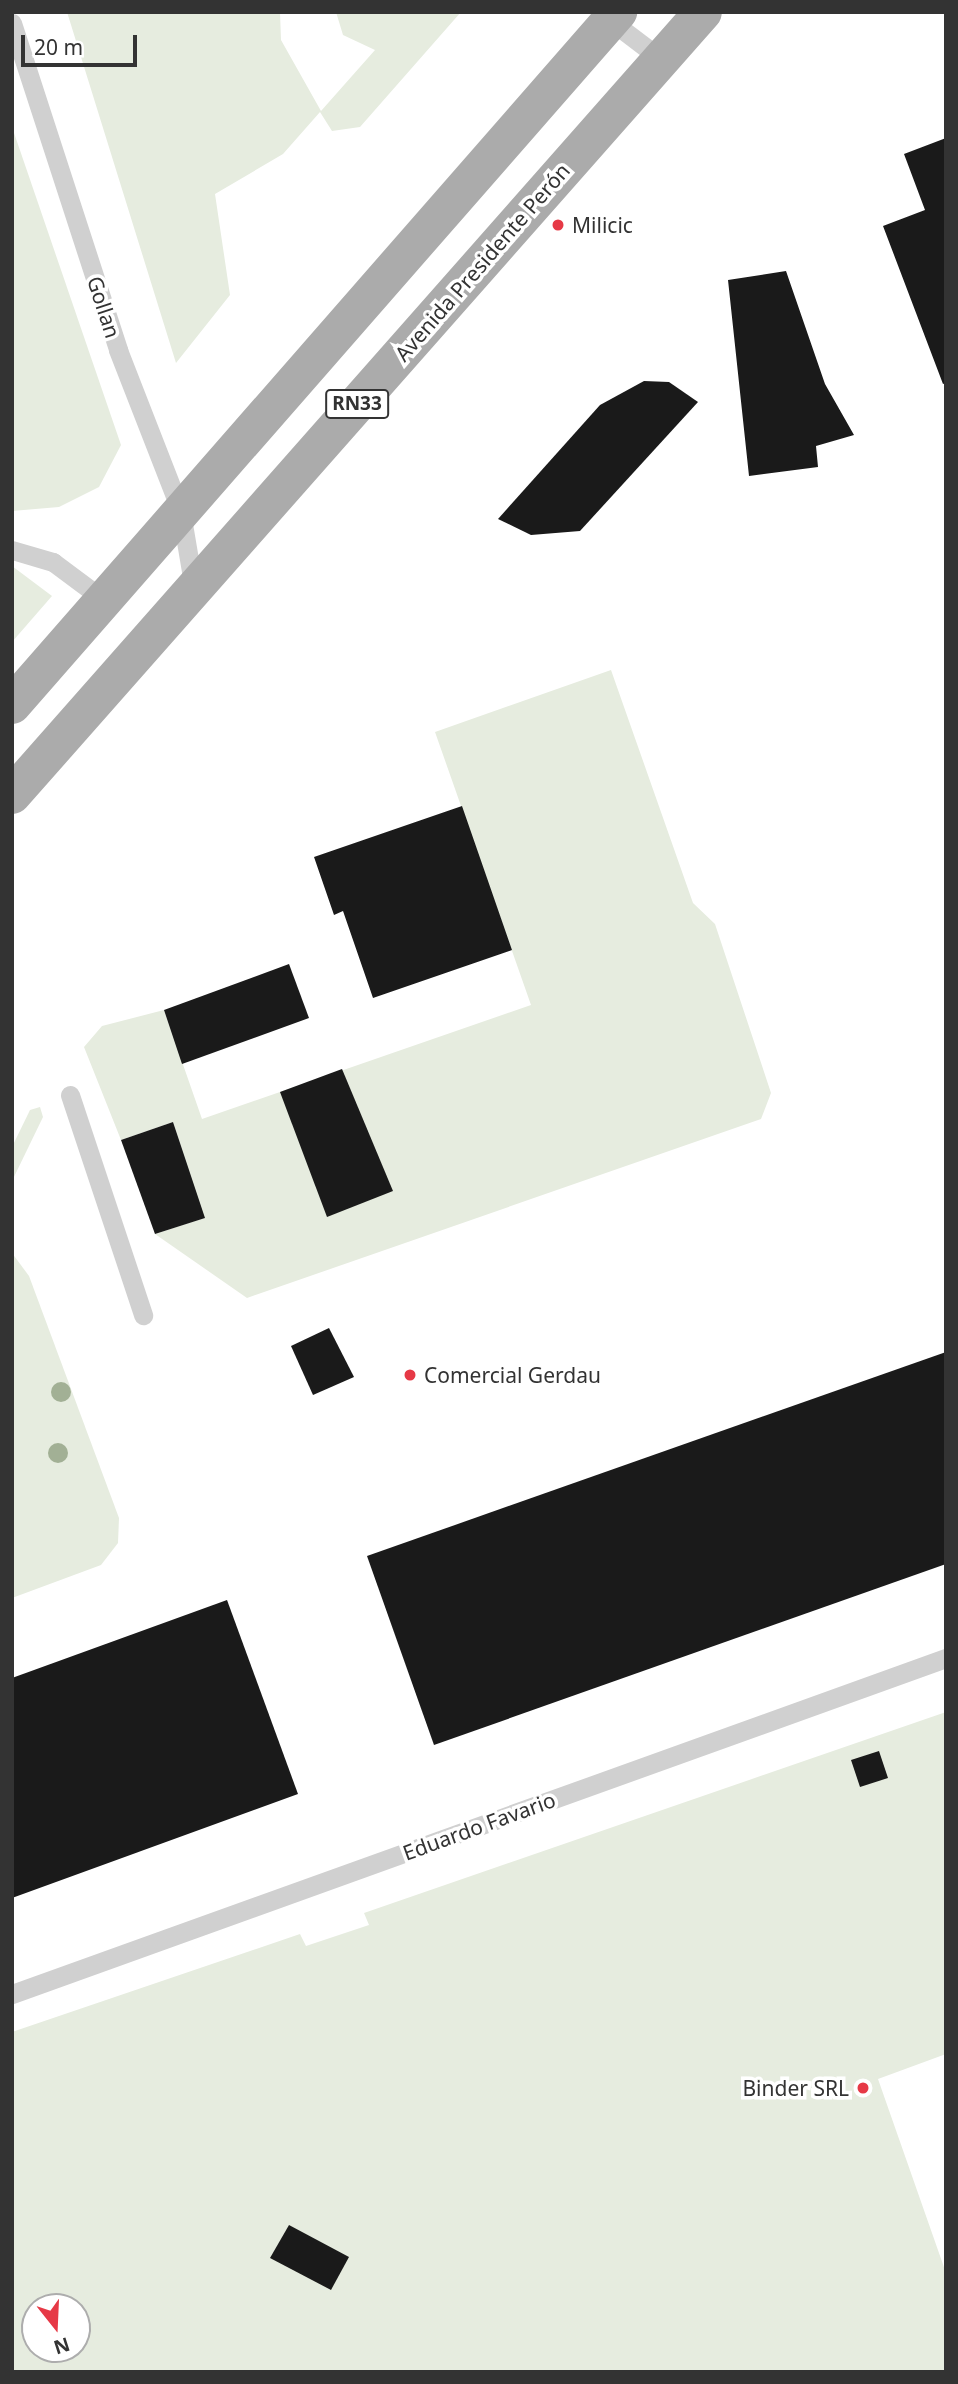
<!DOCTYPE html>
<html>
<head>
<meta charset="utf-8">
<style>
  body { margin:0 }
  #map { position:relative; width:958px; height:2384px; overflow:hidden; background:#fff; font-family:"Noto Sans",sans-serif }
  div>[style] { position:absolute }
  [style*='--x'] { left:calc(var(--x)*1px); top:calc(var(--y)*1px); width:calc(var(--w)*1px); rotate:calc(var(--a)*1deg) }
  .green>* { inset:0; background:#e6ecdf }
  .building>* { inset:0; background:#1a1a1a }
  .service>* { height:19px; margin:-9.5px; padding:0 9.5px; transform-origin:9.5px; border-radius:9.5px; background:#d0d0d0 }
  .primary>* { height:38px; margin:-19px; padding:0 19px; transform-origin:19px; border-radius:19px; background:#ababab }
  .trees>* { width:20px; height:20px; margin:-10px; border-radius:50%; background:#a2b095 }
  .dots>* { width:19px; height:19px; translate:-50% -50%; box-sizing:border-box; border:4px solid #fff; border-radius:50% }
  span { translate:-50% -50%; white-space:nowrap; text-align:center; line-height:1.15; -webkit-text-stroke:7px #fff; paint-order:stroke }
  .shield-label span { padding:2px 5px; background:#fff; border:2px solid; border-radius:5px; -webkit-text-stroke-width:0 }
  .shield-label { font-size:19px; color:#333; font-weight:700 }
  .poi-label { font-size:21px; color:#333 }
  .left { translate:0 -50%; text-align:left }
  .right { translate:-100% -50%; text-align:right }
  .street-label { font-size:21px; color:#333 }
  .frame { position:absolute; inset:0; border:14px solid #333; pointer-events:none }
  .north { position:absolute; left:21px; top:2293px; width:70px; height:70px; box-sizing:border-box; background:#fff; border:2px solid #adadad; border-radius:50%; rotate:162deg; font-size:19px; font-weight:700; line-height:28px; text-align:center; color:#333 }
  .north::after { content:''; display:block; margin:auto; width:24px; height:32px; background:#e63946; clip-path:polygon(50% 0,100% 100%,50% 72%,0 100%) }
  .scale { position:absolute; left:21px; top:35px; width:116px; height:32px; box-sizing:border-box; border:4px solid #333; border-top:0; padding-left:9px; font-size:21px; line-height:24px; white-space:nowrap; color:#333; -webkit-text-stroke:5px #fff; paint-order:stroke }
</style>
</head>
<body>
<div id="map">
  <div class="green">
    <div style="clip-path:polygon(67px 12px,280px 12px,281px 40px,321px 111px,375px 50px,343px 35px,336px 12px,461px 12px,360px 127px,332px 131px,320px 112px,283px 154px,215px 194px,230px 295px,176px 363px)"></div>
    <div style="clip-path:polygon(12px 127px,121px 445px,99px 487px,59px 507px,12px 511px)"></div>
    <div style="clip-path:polygon(12px 566px,52px 596px,12px 642px)"></div>
    <div style="clip-path:polygon(611px 670px,693px 903px,715px 924px,771px 1093px,761px 1119px,247px 1298px,155px 1234px,204px 1218px,173px 1122px,121px 1140px,84px 1047px,102px 1026px,164px 1010px,202px 1119px,531px 1005px,435px 732px)"></div>
    <div style="clip-path:polygon(40px 1107px,43px 1117px,12px 1181px,12px 1147px,30px 1110px)"></div>
    <div style="clip-path:polygon(12px 1253px,29px 1276px,119px 1518px,118px 1543px,101px 1565px,12px 1598px)"></div>
    <div style="clip-path:polygon(evenodd,946px 1712px,946px 2054px,878px 2079px,946px 2273px,946px 2372px,12px 2372px,12px 2032px,300px 1934px,306px 1946px,369px 1925px,364px 1913px,946px 1712px,35px 2307px,77px 2307px,77px 2349px,35px 2349px,35px 2307px)"></div>
  </div>
  <div class="building">
    <div style="clip-path:polygon(946px 138px,946px 383px,943px 384px,883px 226px,925px 210px,904px 154px)"></div>
    <div style="clip-path:polygon(786px 271px,825px 384px,854px 435px,816px 446px,818px 467px,749px 476px,728px 280px)"></div>
    <div style="clip-path:polygon(644px 381px,669px 382px,698px 402px,580px 531px,531px 535px,498px 519px,600px 405px)"></div>
    <div style="clip-path:polygon(462px 806px,512px 950px,373px 998px,343px 911px,334px 915px,314px 857px)"></div>
    <div style="clip-path:polygon(289px 964px,309px 1018px,182px 1064px,164px 1010px)"></div>
    <div style="clip-path:polygon(342px 1069px,393px 1191px,327px 1217px,280px 1092px)"></div>
    <div style="clip-path:polygon(173px 1122px,205px 1218px,155px 1234px,121px 1140px)"></div>
    <div style="clip-path:polygon(329px 1328px,354px 1377px,313px 1395px,291px 1346px)"></div>
    <div style="clip-path:polygon(946px 1352px,946px 1564px,434px 1745px,367px 1556px)"></div>
    <div style="clip-path:polygon(227px 1600px,298px 1794px,12px 1898px,12px 1678px)"></div>
    <div style="clip-path:polygon(879px 1751px,888px 1778px,860px 1787px,851px 1760px)"></div>
    <div style="clip-path:polygon(289px 2225px,349px 2257px,331px 2290px,270px 2258px)"></div>
  </div>
  <div class="service">
    <div style="--x:611;--y:21;--w:63;--a:37.2"></div>
    <div style="--x:12;--y:23;--w:344;--a:72"></div>
    <div style="--x:118;--y:350;--w:174;--a:68.7"></div>
    <div style="--x:181;--y:512;--w:78;--a:80.4"></div>
    <div style="--x:12;--y:550;--w:43;--a:16.3"></div>
    <div style="--x:53;--y:562;--w:64;--a:36.7"></div>
    <div style="--x:70;--y:1095;--w:232;--a:71.6"></div>
    <div style="--x:12;--y:1994;--w:993;--a:-19.79"></div>
  </div>
  <div class="primary">
    <div style="--x:12;--y:705;--w:921;--a:-48.83"></div>
    <div style="--x:12;--y:795;--w:1044;--a:-48.57"></div>
  </div>
  <div class="trees">
    <div style="left:61px;top:1392px"></div>
    <div style="left:58px;top:1453px"></div>
  </div>
  <div class="dots">
    <div style="left:558px;top:225px;background:#e63946"></div>
    <div style="left:410px;top:1375px;background:#e63946"></div>
    <div style="left:863px;top:2088px;background:#e63946"></div>
  </div>
  <div class="shield-label">
    <span style="left:357px;top:404px">RN33</span>
  </div>
  <div class="poi-label">
    <span class="left" style="left:572px;top:225px">Milicic</span>
    <span class="left" style="left:424px;top:1375px">Comercial Gerdau</span>
    <span class="right" style="left:849px;top:2088px">Binder SRL</span>
  </div>
  <div class="street-label">
    <span style="left:482px;top:262px;rotate:-49deg">Avenida Presidente Perón</span>
    <span style="left:104px;top:307px;rotate:72deg">Gollan</span>
    <span style="left:479px;top:1826px;rotate:-20deg">Eduardo Favario</span>
  </div>
  <div class="frame"></div>
  <div class="north">N</div>
  <div class="scale">20 m</div>
</div>
</body>
</html>
